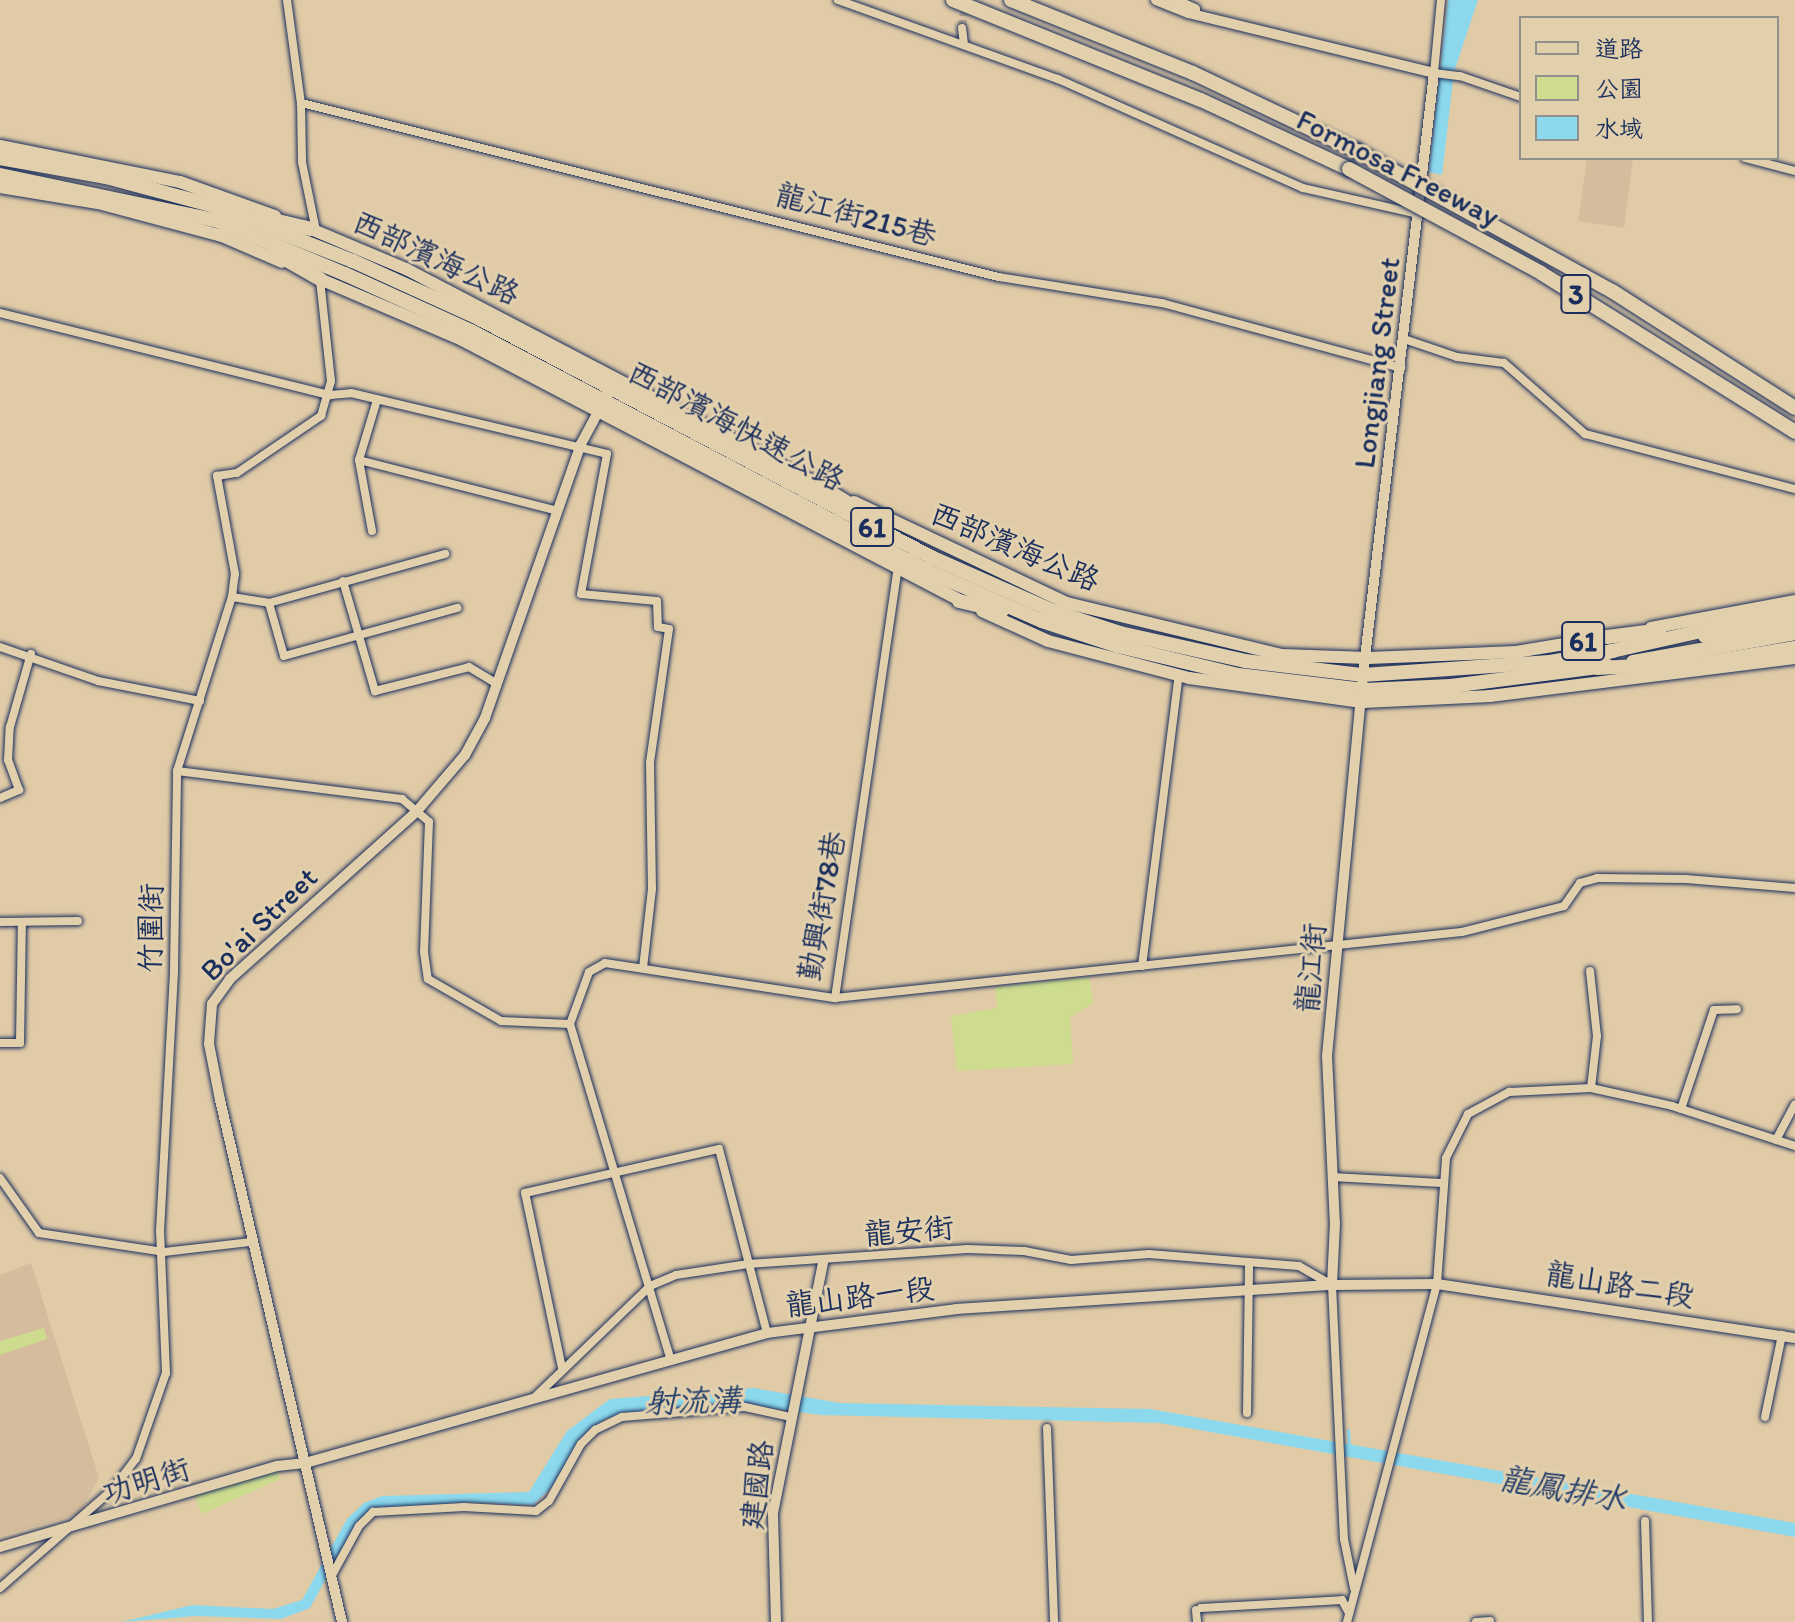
<!DOCTYPE html>
<html>
<head>
<meta charset="utf-8">
<style>
  body { margin:0 }
  #map { position:relative; width:1795px; height:1622px; overflow:hidden; background:#e1cba7; font-family:Itim,"LXGW WenKai TC",sans-serif }
  div>[style] { position:absolute }
  [style*='--x'] { left:calc(var(--x)*1px); top:calc(var(--y)*1px); width:calc(var(--w)*1px); rotate:calc(var(--a)*1deg) }
  .built>* { inset:0; background:#d4bc9d }
  .green>* { inset:0; background:#cddc8f }
  .water>* { inset:0; background:#8cd8ec }
  .stream>* { height:3px; margin:-1.5px; padding:0 1.5px; transform-origin:1.5px; border-radius:1.5px; background:#8cd8ec }
  .minor-tunnel>* { height:8px; margin-top:-4px; transform-origin:0; background:repeating-linear-gradient(90deg,#b9ac98 0 8px,transparent 0 12px) }
  .roads { filter:drop-shadow(0 0 2px #1b2f5e) drop-shadow(0 0 2px #1b2f5e) }
  .minor>* { height:8px; margin:-4px; padding:0 4px; transform-origin:4px; border-radius:4px; background:#e2d0ad }
  .tertiary>* { height:10px; margin:-5px; padding:0 5px; transform-origin:5px; border-radius:5px; background:#e2d0ad }
  .primary>* { height:12px; margin:-6px; padding:0 6px; transform-origin:6px; border-radius:6px; background:#e2d0ad }
  .trunk>* { height:14px; margin:-7px; padding:0 7px; transform-origin:7px; border-radius:7px; background:#e2d0ad }
  .motorway>* { height:14px; margin:-7px; padding:0 7px; transform-origin:7px; border-radius:7px; background:#e2d0ad }
  .bridges { filter:drop-shadow(0 0 2px #1b2f5e) drop-shadow(0 0 2px #1b2f5e) }
  .motorway-bridge>* { height:14px; margin:-7px; padding:0 7px; transform-origin:7px; border-radius:7px; background:#e2d0ad }
  span { translate:-50% -50%; white-space:nowrap; text-align:center; line-height:1.15; -webkit-text-stroke:6px #e2d0ad; paint-order:stroke }
  .shield-label span { padding:2px 6px; background:#e2d0ad; border:2px solid; border-radius:6px; -webkit-text-stroke-width:0 }
  .shield-label { font-size:28px; color:#1b2f5e; font-weight:700 }
  .street-label { font-size:30px; color:#1b2f5e }
  .water-label { font-size:32px; color:#26406c; font-style:italic }
  .legend { position:absolute; left:1519px; top:16px; width:260px; height:144px; box-sizing:border-box; background:#e2d0ad; border:2px solid #92908d; margin:0; padding:10px 14px; list-style:none; font-size:24px; color:#1b2f5e }
  .legend li { display:flex; align-items:center; gap:16px; height:40px }
  .legend b { width:40px; border:2px solid #92908d }
</style>
</head>
<body>
<div id="map">
  <div class="built">
    <div style="clip-path:polygon(1587px 158px,1633px 158px,1624px 228px,1578px 221px)"></div>
    <div style="clip-path:polygon(31px 1263px,99px 1478px,79px 1514px,0 1536px,0 1275px)"></div>
  </div>
  <div class="green">
    <div style="clip-path:polygon(1089px 977px,1093px 1003px,1070px 1017px,1073px 1064px,957px 1071px,951px 1016px,997px 1008px,995px 987px)"></div>
    <div style="clip-path:polygon(44px 1328px,47px 1339px,0 1355px,0 1341px)"></div>
    <div style="clip-path:polygon(277px 1466px,280px 1479px,202px 1514px,193px 1491px)"></div>
  </div>
  <div class="water">
    <div style="clip-path:polygon(1448px 0,1478px 0,1454px 72px,1442px 175px,1429px 172px)"></div>
    <div style="clip-path:polygon(754px 1388px,840px 1403px,1150px 1409px,1795px 1523px,1795px 1537px,1160px 1423px,821px 1415px,732px 1403px,607px 1418px,585px 1433px,558px 1481px,533px 1505px,465px 1502px,370px 1511px,354px 1527px,310px 1608px,281px 1619px,196px 1616px,122px 1622px,192px 1605px,273px 1609px,302px 1600px,347px 1519px,364px 1503px,382px 1496px,529px 1492px,567px 1431px,610px 1399px)"></div>
  </div>
  <div class="stream">
    <div style="--x:1348;--y:1430;--w:16;--a:86"></div>
  </div>
  <div class="minor-tunnel">
    <div style="--x:962;--y:28;--w:23;--a:-83"></div>
  </div>
  <div class="roads">
    <div class="minor">
      <div style="--x:287;--y:0;--w:104;--a:82.3"></div>
      <div style="--x:301;--y:103;--w:59;--a:89"></div>
      <div style="--x:302;--y:162;--w:70;--a:78.5"></div>
      <div style="--x:838;--y:0;--w:234;--a:19.8"></div>
      <div style="--x:1058;--y:79;--w:268;--a:24"></div>
      <div style="--x:1303;--y:188;--w:118;--a:12.7"></div>
      <div style="--x:1441;--y:0;--w:73;--a:95.5"></div>
      <div style="--x:1434;--y:73;--w:26;--a:7"></div>
      <div style="--x:1460;--y:76;--w:65;--a:19"></div>
      <div style="--x:962;--y:28;--w:16;--a:83"></div>
      <div style="--x:301;--y:103;--w:719;--a:14"></div>
      <div style="--x:999;--y:277;--w:165;--a:9.1"></div>
      <div style="--x:1162;--y:303;--w:248;--a:15.2"></div>
      <div style="--x:1745;--y:158;--w:52;--a:14.6"></div>
      <div style="--x:0;--y:313;--w:340;--a:14"></div>
      <div style="--x:330;--y:395;--w:21;--a:-5"></div>
      <div style="--x:351;--y:393;--w:263;--a:13.4"></div>
      <div style="--x:607;--y:454;--w:142;--a:100.5"></div>
      <div style="--x:581;--y:594;--w:76;--a:5.3"></div>
      <div style="--x:657;--y:601;--w:26;--a:88"></div>
      <div style="--x:658;--y:627;--w:11;--a:10"></div>
      <div style="--x:669;--y:629;--w:135;--a:98.1"></div>
      <div style="--x:650;--y:763;--w:126;--a:89.1"></div>
      <div style="--x:652;--y:889;--w:80;--a:96.5"></div>
      <div style="--x:1404;--y:339;--w:56;--a:18.8"></div>
      <div style="--x:1457;--y:357;--w:47;--a:7.3"></div>
      <div style="--x:1504;--y:363;--w:108;--a:41.2"></div>
      <div style="--x:1585;--y:434;--w:217;--a:14.7"></div>
      <div style="--x:359;--y:460;--w:205;--a:14.4"></div>
      <div style="--x:372;--y:531;--w:72;--a:-100.4"></div>
      <div style="--x:359;--y:460;--w:63;--a:-73.3"></div>
      <div style="--x:343;--y:581;--w:115;--a:73.8"></div>
      <div style="--x:375;--y:691;--w:97;--a:-14.3"></div>
      <div style="--x:469;--y:667;--w:31;--a:31"></div>
      <div style="--x:232;--y:597;--w:37;--a:9"></div>
      <div style="--x:269;--y:603;--w:183;--a:-15.6"></div>
      <div style="--x:269;--y:603;--w:55;--a:74.2"></div>
      <div style="--x:284;--y:656;--w:180;--a:-15.5"></div>
      <div style="--x:0;--y:647;--w:104;--a:19.1"></div>
      <div style="--x:98;--y:681;--w:104;--a:11.1"></div>
      <div style="--x:177;--y:771;--w:227;--a:7.1"></div>
      <div style="--x:402;--y:799;--w:35;--a:40"></div>
      <div style="--x:429;--y:822;--w:130;--a:92.2"></div>
      <div style="--x:424;--y:952;--w:27;--a:82"></div>
      <div style="--x:428;--y:979;--w:84;--a:29.9"></div>
      <div style="--x:501;--y:1021;--w:69;--a:2.5"></div>
      <div style="--x:0;--y:798;--w:21;--a:-23"></div>
      <div style="--x:19;--y:790;--w:32;--a:-110"></div>
      <div style="--x:8;--y:760;--w:33;--a:-87"></div>
      <div style="--x:10;--y:727;--w:76;--a:-74"></div>
      <div style="--x:0;--y:922;--w:78;--a:-0.7"></div>
      <div style="--x:1142;--y:966;--w:293;--a:-82.8"></div>
      <div style="--x:1590;--y:971;--w:65;--a:83.9"></div>
      <div style="--x:1597;--y:1036;--w:52;--a:96.6"></div>
      <div style="--x:835;--y:998;--w:630;--a:-6.01"></div>
      <div style="--x:1462;--y:932;--w:105;--a:-14.3"></div>
      <div style="--x:1564;--y:906;--w:28;--a:-55"></div>
      <div style="--x:1580;--y:883;--w:18;--a:-16"></div>
      <div style="--x:1597;--y:878;--w:89;--a:0.6"></div>
      <div style="--x:1686;--y:879;--w:109;--a:4.7"></div>
      <div style="--x:570;--y:1024;--w:55;--a:-69.9"></div>
      <div style="--x:589;--y:972;--w:18;--a:-29"></div>
      <div style="--x:605;--y:963;--w:233;--a:8.7"></div>
      <div style="--x:835;--y:998;--w:431;--a:-81.7"></div>
      <div style="--x:570;--y:1024;--w:349;--a:73.3"></div>
      <div style="--x:0;--y:1043;--w:20;--a:0"></div>
      <div style="--x:20;--y:1043;--w:121;--a:-89.1"></div>
      <div style="--x:1681;--y:1109;--w:104;--a:-71.6"></div>
      <div style="--x:1714;--y:1010;--w:23;--a:-2"></div>
      <div style="--x:1776;--y:1140;--w:40;--a:-62"></div>
      <div style="--x:1332;--y:1177;--w:110;--a:3.1"></div>
      <div style="--x:0;--y:1178;--w:67;--a:54.7"></div>
      <div style="--x:39;--y:1233;--w:126;--a:8.6"></div>
      <div style="--x:164;--y:1252;--w:88;--a:-6.6"></div>
      <div style="--x:562;--y:1368;--w:179;--a:-101.9"></div>
      <div style="--x:525;--y:1193;--w:199;--a:-12.8"></div>
      <div style="--x:719;--y:1149;--w:190;--a:75.4"></div>
      <div style="--x:533;--y:1399;--w:163;--a:-44"></div>
      <div style="--x:650;--y:1286;--w:28;--a:-23"></div>
      <div style="--x:676;--y:1275;--w:73;--a:-8.7"></div>
      <div style="--x:748;--y:1264;--w:220;--a:-3.9"></div>
      <div style="--x:967;--y:1249;--w:57;--a:2"></div>
      <div style="--x:1024;--y:1251;--w:48;--a:10.8"></div>
      <div style="--x:1071;--y:1260;--w:78;--a:-4.4"></div>
      <div style="--x:1149;--y:1254;--w:150;--a:4.6"></div>
      <div style="--x:1299;--y:1266;--w:38;--a:30"></div>
      <div style="--x:1332;--y:1285;--w:254;--a:87.3"></div>
      <div style="--x:1344;--y:1539;--w:50;--a:78.5"></div>
      <div style="--x:1247;--y:1413;--w:151;--a:-89.2"></div>
      <div style="--x:1765;--y:1417;--w:84;--a:-78.3"></div>
      <div style="--x:1047;--y:1428;--w:194;--a:87.9"></div>
      <div style="--x:1645;--y:1521;--w:101;--a:88.3"></div>
      <div style="--x:331;--y:1577;--w:58;--a:-61.2"></div>
      <div style="--x:359;--y:1526;--w:20;--a:-45"></div>
      <div style="--x:373;--y:1512;--w:91;--a:-3.1"></div>
      <div style="--x:464;--y:1507;--w:72;--a:3.2"></div>
      <div style="--x:536;--y:1511;--w:16;--a:-38"></div>
      <div style="--x:549;--y:1501;--w:65;--a:-60.7"></div>
      <div style="--x:581;--y:1444;--w:20;--a:-45"></div>
      <div style="--x:595;--y:1430;--w:30;--a:-26"></div>
      <div style="--x:622;--y:1417;--w:123;--a:-4.6"></div>
      <div style="--x:745;--y:1407;--w:46;--a:12.5"></div>
      <div style="--x:0;--y:1588;--w:150;--a:-41.2"></div>
      <div style="--x:113;--y:1489;--w:38;--a:-53"></div>
      <div style="--x:136;--y:1459;--w:91;--a:-70.8"></div>
      <div style="--x:166;--y:1373;--w:142;--a:-92.4"></div>
      <div style="--x:160;--y:1231;--w:262;--a:-86.9"></div>
      <div style="--x:174;--y:969;--w:198;--a:-89.1"></div>
      <div style="--x:177;--y:771;--w:182;--a:-72.5"></div>
      <div style="--x:232;--y:597;--w:23;--a:-83"></div>
      <div style="--x:235;--y:574;--w:100;--a:-100.4"></div>
      <div style="--x:217;--y:476;--w:20;--a:-9"></div>
      <div style="--x:237;--y:473;--w:102;--a:-34.2"></div>
      <div style="--x:321;--y:416;--w:36;--a:-74"></div>
      <div style="--x:331;--y:381;--w:103;--a:-96.2"></div>
      <div style="--x:1201;--y:1608;--w:141;--a:-3.2"></div>
      <div style="--x:1342;--y:1600;--w:15;--a:62"></div>
      <div style="--x:1196;--y:1610;--w:12;--a:85"></div>
      <div style="--x:1347;--y:1622;--w:350;--a:-75.1"></div>
      <div style="--x:1437;--y:1284;--w:126;--a:-85.9"></div>
      <div style="--x:1446;--y:1158;--w:49;--a:-63.4"></div>
      <div style="--x:1468;--y:1114;--w:47;--a:-28.2"></div>
      <div style="--x:1509;--y:1092;--w:82;--a:-2.8"></div>
      <div style="--x:1591;--y:1088;--w:83;--a:12.5"></div>
      <div style="--x:1672;--y:1106;--w:129;--a:18"></div>
      <div style="--x:1476;--y:1622;--w:14;--a:-4"></div>
    </div>
    <div class="tertiary">
      <div style="--x:1156;--y:0;--w:35;--a:22"></div>
      <div style="--x:1188;--y:13;--w:253;--a:13.7"></div>
      <div style="--x:1434;--y:73;--w:606;--a:96.73"></div>
      <div style="--x:1363;--y:675;--w:383;--a:95.4"></div>
      <div style="--x:1327;--y:1056;--w:167;--a:87.3"></div>
      <div style="--x:1335;--y:1223;--w:62;--a:92.8"></div>
      <div style="--x:1175;--y:0;--w:22;--a:24"></div>
      <div style="--x:0;--y:1547;--w:289;--a:-16.3"></div>
      <div style="--x:277;--y:1466;--w:28;--a:-6"></div>
      <div style="--x:305;--y:1463;--w:480;--a:-15.7"></div>
      <div style="--x:767;--y:1333;--w:191;--a:-7.2"></div>
      <div style="--x:956;--y:1309;--w:377;--a:-3.7"></div>
      <div style="--x:1332;--y:1285;--w:105;--a:-0.5"></div>
      <div style="--x:1437;--y:1284;--w:362;--a:8.6"></div>
      <div style="--x:342;--y:1622;--w:536;--a:-103.15"></div>
      <div style="--x:220;--y:1100;--w:57;--a:-101.1"></div>
      <div style="--x:209;--y:1044;--w:40;--a:-85.7"></div>
      <div style="--x:212;--y:1004;--w:31;--a:-54"></div>
      <div style="--x:230;--y:979;--w:251;--a:-41.9"></div>
      <div style="--x:417;--y:811;--w:74;--a:-49.4"></div>
      <div style="--x:465;--y:755;--w:42;--a:-61.6"></div>
      <div style="--x:485;--y:718;--w:290;--a:-70.7"></div>
      <div style="--x:581;--y:444;--w:70;--a:-62"></div>
      <div style="--x:776;--y:1622;--w:109;--a:-91.6"></div>
      <div style="--x:773;--y:1513;--w:256;--a:-78.7"></div>
    </div>
    <div class="primary">
      <div style="--x:0;--y:146;--w:184;--a:11.3"></div>
      <div style="--x:180;--y:182;--w:101;--a:19.7"></div>
      <div style="--x:0;--y:187;--w:99;--a:9.3"></div>
      <div style="--x:98;--y:203;--w:128;--a:14.9"></div>
      <div style="--x:222;--y:236;--w:65;--a:23.4"></div>
      <div style="--x:304;--y:226;--w:111;--a:22.9"></div>
      <div style="--x:406;--y:269;--w:467;--a:27.6"></div>
      <div style="--x:313;--y:276;--w:162;--a:23.2"></div>
      <div style="--x:462;--y:340;--w:568;--a:27.6"></div>
      <div style="--x:854;--y:502;--w:236;--a:25.4"></div>
      <div style="--x:1067;--y:603;--w:221;--a:13.6"></div>
      <div style="--x:1282;--y:655;--w:86;--a:2"></div>
      <div style="--x:1368;--y:658;--w:148;--a:-2.3"></div>
      <div style="--x:1516;--y:652;--w:98;--a:-9.4"></div>
      <div style="--x:982;--y:611;--w:72;--a:24.4"></div>
      <div style="--x:1048;--y:641;--w:146;--a:14.7"></div>
      <div style="--x:1189;--y:678;--w:176;--a:7.9"></div>
      <div style="--x:1363;--y:702;--w:127;--a:-2.7"></div>
      <div style="--x:1490;--y:696;--w:307;--a:-7.1"></div>
      <div style="--x:1651;--y:628;--w:147;--a:-10.6"></div>
    </div>
    <div class="trunk">
      <div style="--x:0;--y:158;--w:108;--a:10.2"></div>
      <div style="--x:106;--y:177;--w:112;--a:15"></div>
      <div style="--x:214;--y:206;--w:149;--a:21.6"></div>
      <div style="--x:353;--y:261;--w:140;--a:24.5"></div>
      <div style="--x:480;--y:319;--w:512;--a:27.82"></div>
      <div style="--x:933;--y:558;--w:131;--a:23.8"></div>
      <div style="--x:1053;--y:611;--w:71;--a:18.2"></div>
      <div style="--x:1120;--y:633;--w:128;--a:12.6"></div>
      <div style="--x:1245;--y:661;--w:119;--a:6.8"></div>
      <div style="--x:1363;--y:675;--w:187;--a:-4"></div>
      <div style="--x:1550;--y:662;--w:64;--a:-9.9"></div>
      <div style="--x:0;--y:175;--w:223;--a:11.9"></div>
      <div style="--x:218;--y:221;--w:138;--a:22.7"></div>
      <div style="--x:345;--y:274;--w:138;--a:24.3"></div>
      <div style="--x:471;--y:331;--w:516;--a:27.71"></div>
      <div style="--x:928;--y:571;--w:124;--a:23.7"></div>
      <div style="--x:1042;--y:621;--w:80;--a:18.2"></div>
      <div style="--x:1118;--y:646;--w:124;--a:13.5"></div>
      <div style="--x:1239;--y:675;--w:126;--a:6.8"></div>
      <div style="--x:1364;--y:690;--w:87;--a:-2.6"></div>
      <div style="--x:1451;--y:686;--w:158;--a:-7.3"></div>
      <div style="--x:261;--y:217;--w:51;--a:13.5"></div>
      <div style="--x:274;--y:253;--w:53;--a:29.5"></div>
      <div style="--x:814;--y:482;--w:57;--a:32"></div>
      <div style="--x:959;--y:601;--w:44;--a:13.1"></div>
      <div style="--x:1705;--y:636;--w:91;--a:-8.8"></div>
      <div style="--x:1633;--y:662;--w:165;--a:-10.1"></div>
    </div>
    <div class="motorway">
      <div style="--x:953;--y:0;--w:267;--a:22"></div>
      <div style="--x:1201;--y:100;--w:163;--a:25"></div>
      <div style="--x:1011;--y:0;--w:196;--a:21.9"></div>
      <div style="--x:1193;--y:73;--w:182;--a:25.4"></div>
      <div style="--x:1607;--y:637;--w:53;--a:-7.5"></div>
      <div style="--x:1603;--y:653;--w:197;--a:-12.6"></div>
      <div style="--x:1597;--y:668;--w:108;--a:-2.7"></div>
      <div style="--x:1705;--y:663;--w:91;--a:-9.5"></div>
    </div>
  </div>
  <div class="bridges">
    <div class="motorway-bridge">
      <div style="--x:1357;--y:151;--w:291;--a:28.8"></div>
      <div style="--x:1612;--y:291;--w:217;--a:32.6"></div>
      <div style="--x:1349;--y:169;--w:218;--a:28.4"></div>
      <div style="--x:1541;--y:273;--w:300;--a:32"></div>
    </div>
  </div>
  <div class="shield-label">
    <span style="left:1576px;top:294px">3</span>
    <span style="left:872px;top:527px">61</span>
    <span style="left:1583px;top:641px">61</span>
  </div>
  <div class="street-label">
    <span style="left:1398px;top:168px;rotate:27deg">Formosa Freeway</span>
    <span style="left:856px;top:215px;rotate:15deg">龍江街215巷</span>
    <span style="left:436px;top:258px;rotate:25deg">西部濱海公路</span>
    <span style="left:1377px;top:363px;rotate:-83deg">Longjiang Street</span>
    <span style="left:736px;top:426px;rotate:28deg">西部濱海快速公路</span>
    <span style="left:1015px;top:547px;rotate:23deg">西部濱海公路</span>
    <span style="left:822px;top:906px;rotate:-80deg">勤興街78巷</span>
    <span style="left:259px;top:924px;rotate:-44deg">Bo'ai Street</span>
    <span style="left:151px;top:928px;rotate:-89deg">竹圍街</span>
    <span style="left:1311px;top:968px;rotate:-85deg">龍江街</span>
    <span style="left:909px;top:1231px;rotate:-5deg">龍安街</span>
    <span style="left:1620px;top:1285px;rotate:9deg">龍山路二段</span>
    <span style="left:860px;top:1297px;rotate:-7deg">龍山路一段</span>
    <span style="left:146px;top:1481px;rotate:-17deg">功明街</span>
    <span style="left:757px;top:1485px;rotate:-83deg">建國路</span>
  </div>
  <div class="water-label">
    <span style="left:693px;top:1401px;rotate:-1deg">射流溝</span>
    <span style="left:1563px;top:1489px;rotate:10deg">龍鳳排水</span>
  </div>
  <ul class="legend">
  <li><b style="height:10px;background:#e2d0ad"></b>道路</li>
  <li><b style="height:22px;background:#cddc8f"></b>公園</li>
  <li><b style="height:22px;background:#8cd8ec"></b>水域</li>
  </ul>
</div>
</body>
</html>
